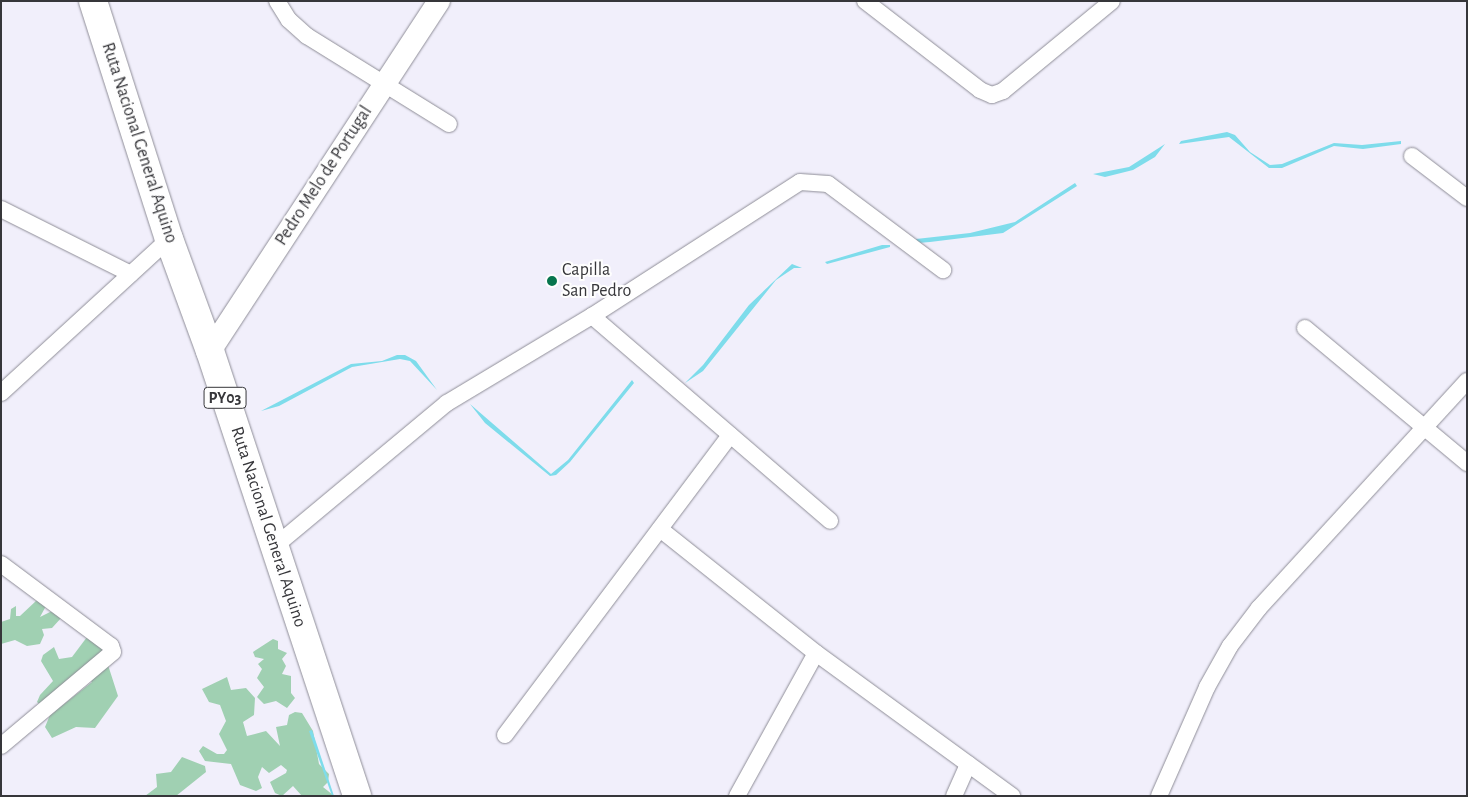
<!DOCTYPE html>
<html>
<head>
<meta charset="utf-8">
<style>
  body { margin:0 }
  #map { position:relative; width:1468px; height:797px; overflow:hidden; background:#f1effb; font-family:"Alegreya Sans",sans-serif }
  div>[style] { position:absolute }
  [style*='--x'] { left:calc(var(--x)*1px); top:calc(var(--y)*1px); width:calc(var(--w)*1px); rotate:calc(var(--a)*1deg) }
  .green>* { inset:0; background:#a0d0b2 }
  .water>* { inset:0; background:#7edceb }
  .roads { filter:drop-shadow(0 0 1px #8e8d97) drop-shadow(0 0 1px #8e8d97) }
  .street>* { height:16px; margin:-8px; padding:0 8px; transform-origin:8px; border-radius:8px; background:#fff }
  .secondary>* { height:22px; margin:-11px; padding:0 11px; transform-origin:11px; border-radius:11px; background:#fff }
  .highway>* { height:28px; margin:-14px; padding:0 14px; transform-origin:14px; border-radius:14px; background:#fff }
  .dots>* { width:14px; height:14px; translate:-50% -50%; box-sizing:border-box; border:2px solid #fefefe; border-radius:50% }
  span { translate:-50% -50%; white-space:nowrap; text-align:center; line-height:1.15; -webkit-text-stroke:4px #fefefe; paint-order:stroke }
  .shield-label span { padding:1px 4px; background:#fefefe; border:1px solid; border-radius:4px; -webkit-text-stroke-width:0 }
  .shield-label { font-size:16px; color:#36363a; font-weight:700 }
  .street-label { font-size:18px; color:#36363a }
  .poi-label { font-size:18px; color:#36363a }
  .left { translate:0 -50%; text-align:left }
  .frame { position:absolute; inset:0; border:2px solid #36363a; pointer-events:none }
</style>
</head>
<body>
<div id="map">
  <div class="green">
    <div style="clip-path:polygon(37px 600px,46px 606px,40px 617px,54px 610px,62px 617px,52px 628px,42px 629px,44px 635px,40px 644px,27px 646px,15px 640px,1px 644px,1px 622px,10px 619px,11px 609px,16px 606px,16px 616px,20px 616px)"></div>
    <div style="clip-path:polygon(87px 637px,99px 637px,118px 696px,95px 728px,76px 727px,52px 738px,45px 727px,50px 715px,92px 682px,87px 678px,42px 706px,37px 702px,40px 695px,53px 681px,41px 661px,43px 655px,54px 647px,59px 659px,72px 657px)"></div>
    <div style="clip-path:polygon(273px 639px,278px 641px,278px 649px,287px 653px,282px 659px,286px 666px,282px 674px,291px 676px,291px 693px,295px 698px,287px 708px,276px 701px,264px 704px,257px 697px,264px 687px,257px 678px,262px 669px,258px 664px,264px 659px,255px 657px,253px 652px)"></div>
    <div style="clip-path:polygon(227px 677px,231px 690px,246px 688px,255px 698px,254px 715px,243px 722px,247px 736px,266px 731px,280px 746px,276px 727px,287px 725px,289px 715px,295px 712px,302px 713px,313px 731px,319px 764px,329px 774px,328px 782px,323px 787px,333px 795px,302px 796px,293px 786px,282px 796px,275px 793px,270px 782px,286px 773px,287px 770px,281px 765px,269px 773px,262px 767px,258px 777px,262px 788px,256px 791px,240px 785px,231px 764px,205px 761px,199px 751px,203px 746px,217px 754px,224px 754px,227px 750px,219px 734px,226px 721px,220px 705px,209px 702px,202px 689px)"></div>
    <div style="clip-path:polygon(182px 757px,205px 766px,206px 772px,176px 796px,145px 796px,157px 787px,156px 774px,171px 772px)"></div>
  </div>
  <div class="water">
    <div style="clip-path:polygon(1227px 132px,1235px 135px,1250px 152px,1270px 165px,1282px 164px,1334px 143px,1362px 145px,1401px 141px,1401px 144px,1363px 149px,1334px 146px,1282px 168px,1269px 168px,1229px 137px,1179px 144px,1181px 141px)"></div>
    <div style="clip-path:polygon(1165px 144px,1155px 157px,1133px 170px,1105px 177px,1093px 174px,1129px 167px)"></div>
    <div style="clip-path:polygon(1075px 183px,1077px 186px,1003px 233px,930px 242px,918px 243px,916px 239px,970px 233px,1015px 222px)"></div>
    <div style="clip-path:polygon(882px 245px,890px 245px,890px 247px,827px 264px,825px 262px)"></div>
    <div style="clip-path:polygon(792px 264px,802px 268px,794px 268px,776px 280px,703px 371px,685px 383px,703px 365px,749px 305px)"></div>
    <div style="clip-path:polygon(397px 355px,405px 355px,416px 361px,437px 390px,410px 361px,400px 359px,352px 367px,279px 406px,261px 411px,351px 364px,382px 361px)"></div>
    <div style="clip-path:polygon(632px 380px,634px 383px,570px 462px,556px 475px,550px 476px,485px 423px,470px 404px,551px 474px,568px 460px)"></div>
    <div style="clip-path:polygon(312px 730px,334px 796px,332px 796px,309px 731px)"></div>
  </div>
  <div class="roads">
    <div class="street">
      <div style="--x:277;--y:1;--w:22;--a:58"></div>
      <div style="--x:289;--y:20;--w:24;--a:42"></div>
      <div style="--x:307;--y:36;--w:167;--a:31.8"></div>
      <div style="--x:865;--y:1;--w:145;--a:37.7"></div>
      <div style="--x:980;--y:90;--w:13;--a:23"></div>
      <div style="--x:992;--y:95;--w:12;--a:-20"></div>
      <div style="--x:1003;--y:91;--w:141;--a:-39.5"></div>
      <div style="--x:1412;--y:156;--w:69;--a:37.4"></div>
      <div style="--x:1;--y:209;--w:145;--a:26.6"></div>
      <div style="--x:592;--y:316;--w:314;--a:40.7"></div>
      <div style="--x:1305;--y:328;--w:211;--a:39.8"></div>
      <div style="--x:1;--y:393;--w:228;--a:-42.5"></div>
      <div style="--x:660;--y:529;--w:199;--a:38.5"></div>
      <div style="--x:816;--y:653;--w:243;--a:36.1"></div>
      <div style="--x:274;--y:547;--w:225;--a:-39.8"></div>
      <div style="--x:447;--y:403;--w:169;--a:-31"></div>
      <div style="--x:592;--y:316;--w:247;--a:-32.8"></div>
      <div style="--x:800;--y:182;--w:28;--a:4"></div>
      <div style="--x:828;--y:184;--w:144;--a:36.8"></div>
      <div style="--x:1;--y:564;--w:137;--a:36.7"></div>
      <div style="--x:111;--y:646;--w:6;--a:72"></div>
      <div style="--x:113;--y:652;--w:146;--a:140"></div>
      <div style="--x:505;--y:735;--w:375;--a:-53.1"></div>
      <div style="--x:737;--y:796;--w:163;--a:-61.1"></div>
      <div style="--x:954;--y:796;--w:35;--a:-66"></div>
      <div style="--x:1159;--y:796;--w:119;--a:-66.2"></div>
      <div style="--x:1207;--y:687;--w:47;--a:-60.7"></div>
      <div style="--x:1230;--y:646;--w:48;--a:-52.7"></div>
      <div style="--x:1259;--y:608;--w:308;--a:-47.5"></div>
    </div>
    <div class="secondary">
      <div style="--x:210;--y:351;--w:418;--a:-56.8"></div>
    </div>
    <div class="highway">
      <div style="--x:93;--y:1;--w:250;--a:72.3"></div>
      <div style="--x:169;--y:239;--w:119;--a:69.9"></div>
      <div style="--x:210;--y:351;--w:469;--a:71.7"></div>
    </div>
  </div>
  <div class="dots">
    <div style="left:552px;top:281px;background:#07754e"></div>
  </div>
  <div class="shield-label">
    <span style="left:225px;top:398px">PY03</span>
  </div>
  <div class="street-label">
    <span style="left:139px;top:143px;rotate:72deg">Ruta Nacional General Aquino</span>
    <span style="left:324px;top:176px;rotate:-57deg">Pedro Melo de Portugal</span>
    <span style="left:268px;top:527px;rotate:72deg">Ruta Nacional General Aquino</span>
  </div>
  <div class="poi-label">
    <span class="left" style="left:562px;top:281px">Capilla<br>San Pedro</span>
  </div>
  <div class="frame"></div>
</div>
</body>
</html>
